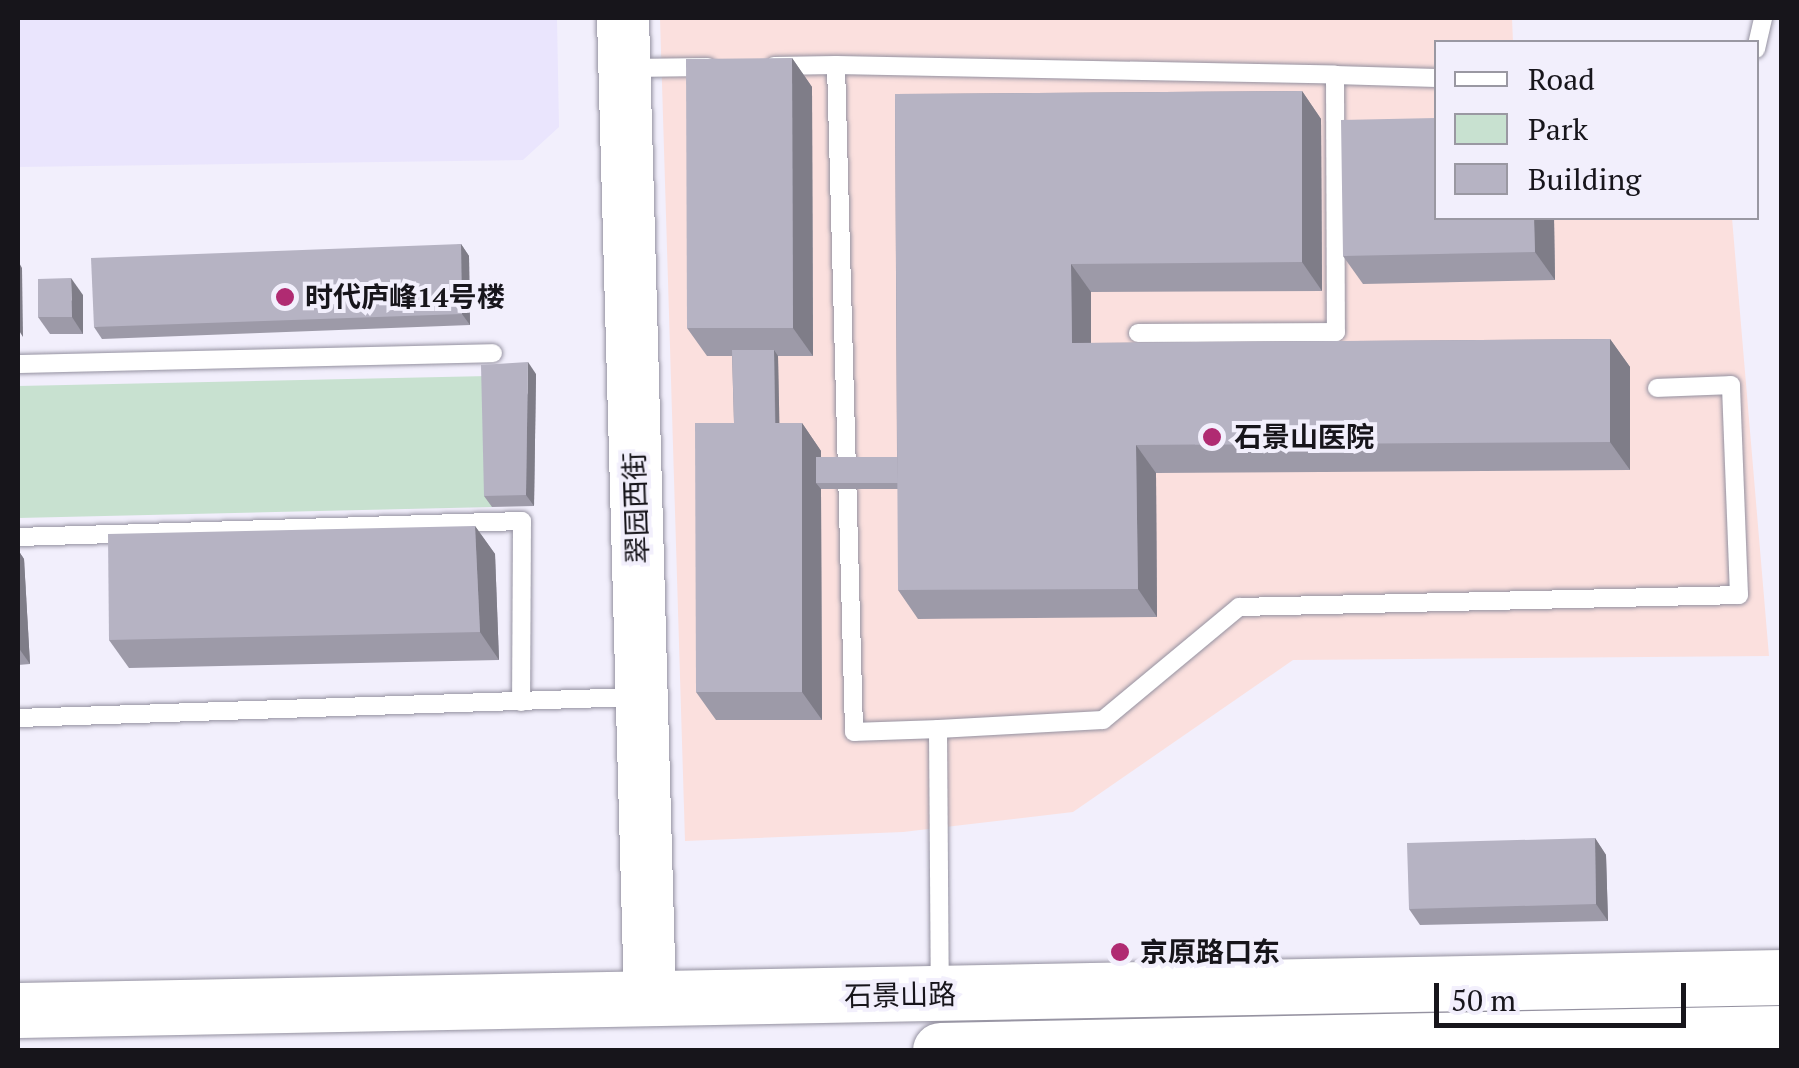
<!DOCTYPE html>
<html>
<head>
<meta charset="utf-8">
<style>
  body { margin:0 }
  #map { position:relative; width:1799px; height:1068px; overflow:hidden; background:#f2effc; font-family:"PT Serif","Noto Sans SC",serif }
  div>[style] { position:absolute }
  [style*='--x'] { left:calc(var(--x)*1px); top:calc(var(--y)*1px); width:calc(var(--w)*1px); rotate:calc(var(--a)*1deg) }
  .built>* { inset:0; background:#eae5fd }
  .medical>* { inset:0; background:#fbe0de }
  .green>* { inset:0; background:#c8e1d0 }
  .roads { filter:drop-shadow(0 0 2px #9491a0) drop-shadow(0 0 2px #9491a0) }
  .lane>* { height:18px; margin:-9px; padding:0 9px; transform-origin:9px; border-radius:9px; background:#fff }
  .secondary>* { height:52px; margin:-26px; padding:0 26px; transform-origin:26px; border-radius:26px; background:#fff }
  .highway>* { height:55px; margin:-27.5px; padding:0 27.5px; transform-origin:27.5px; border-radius:27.5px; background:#fff }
  .wall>* { inset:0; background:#9d9aa8 }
  .shaded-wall>* { inset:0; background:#7f7d88 }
  .building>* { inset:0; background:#b6b3c3 }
  .dots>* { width:28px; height:28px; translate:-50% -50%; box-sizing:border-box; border:5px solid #f2effc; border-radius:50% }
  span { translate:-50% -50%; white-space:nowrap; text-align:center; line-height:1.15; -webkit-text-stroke:8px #f2effc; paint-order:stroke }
  .poi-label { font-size:28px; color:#17151b; font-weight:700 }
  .left { translate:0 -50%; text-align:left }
  .street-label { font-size:28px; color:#17151b }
  .frame { position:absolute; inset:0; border:20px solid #17151b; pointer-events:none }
  .legend { position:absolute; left:1434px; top:40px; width:325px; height:180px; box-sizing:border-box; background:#f2effc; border:2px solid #9a98a2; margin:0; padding:12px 18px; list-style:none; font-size:30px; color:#17151b }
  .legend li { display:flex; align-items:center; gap:20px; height:50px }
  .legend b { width:50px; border:2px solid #9a98a2 }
  .scale { position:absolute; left:1434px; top:983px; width:252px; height:45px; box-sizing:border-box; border:5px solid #17151b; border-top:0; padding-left:12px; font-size:30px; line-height:35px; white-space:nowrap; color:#17151b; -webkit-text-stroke:8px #f2effc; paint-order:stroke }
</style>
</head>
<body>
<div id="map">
  <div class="built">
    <div style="clip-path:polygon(18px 18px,557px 18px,559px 127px,523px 160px,18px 167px)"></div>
  </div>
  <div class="medical">
    <div style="clip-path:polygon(660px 18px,1512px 18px,1513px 42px,1436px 42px,1436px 218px,1732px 218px,1769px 656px,1293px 660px,1073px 812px,903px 832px,685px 841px)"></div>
  </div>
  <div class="green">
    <div style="clip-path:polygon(489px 376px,492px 507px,18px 518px,18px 386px)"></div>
  </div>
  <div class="roads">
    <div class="lane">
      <div style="--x:1756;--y:49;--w:32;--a:-77"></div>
      <div style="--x:836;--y:65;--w:499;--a:1.1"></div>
      <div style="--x:1335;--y:75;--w:257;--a:89.8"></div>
      <div style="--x:1336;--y:332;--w:198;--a:179.7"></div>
      <div style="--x:774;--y:66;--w:62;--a:-0.9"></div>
      <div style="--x:836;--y:65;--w:667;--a:88.45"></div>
      <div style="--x:854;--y:732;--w:84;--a:-2"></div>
      <div style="--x:938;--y:729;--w:259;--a:89.6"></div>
      <div style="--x:629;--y:68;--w:79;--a:-0.7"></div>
      <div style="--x:1335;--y:75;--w:101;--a:1.7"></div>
      <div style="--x:18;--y:364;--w:475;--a:-1.3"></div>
      <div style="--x:18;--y:537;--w:504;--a:-1.82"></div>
      <div style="--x:522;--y:521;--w:181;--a:90.3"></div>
      <div style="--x:18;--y:718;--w:618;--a:-1.95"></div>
      <div style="--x:938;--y:729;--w:165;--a:-3.1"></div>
      <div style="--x:1103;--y:720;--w:177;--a:-39.7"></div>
      <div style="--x:1239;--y:607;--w:500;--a:-1.37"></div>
      <div style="--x:1739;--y:595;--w:210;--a:-92.2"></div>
      <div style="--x:1731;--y:385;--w:74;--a:177.7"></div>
    </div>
    <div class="secondary">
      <div style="--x:623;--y:18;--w:981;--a:88.42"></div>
    </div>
    <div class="highway">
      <div style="--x:18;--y:1010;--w:1764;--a:-1.07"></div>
      <div style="--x:940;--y:1050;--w:842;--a:-1.16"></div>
    </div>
  </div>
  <div class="wall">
    <div style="clip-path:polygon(792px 58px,812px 87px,813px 356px,778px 356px,779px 423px,802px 423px,821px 451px,821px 457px,897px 457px,895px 94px,1302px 91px,1321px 119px,1322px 291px,1091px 292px,1091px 343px,1610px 339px,1630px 367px,1630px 470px,1156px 473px,1157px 617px,918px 619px,898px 590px,898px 489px,821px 489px,822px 720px,716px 720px,696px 692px,734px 423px,732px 356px,707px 356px,687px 328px)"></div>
    <div style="clip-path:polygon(1554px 218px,1555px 280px,1363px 284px,1343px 256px)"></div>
    <div style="clip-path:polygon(461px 244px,469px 256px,470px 325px,102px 339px,94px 327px)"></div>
    <div style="clip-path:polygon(83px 295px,83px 334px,50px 334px,38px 317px)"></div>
    <div style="clip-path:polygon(536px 374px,534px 506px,492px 507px,484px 496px)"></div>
    <div style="clip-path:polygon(475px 526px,495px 554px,499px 660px,129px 668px,109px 640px)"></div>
    <div style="clip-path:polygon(18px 550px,24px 559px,30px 664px,18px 665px)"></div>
    <div style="clip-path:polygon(1595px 838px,1606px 855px,1608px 921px,1420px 925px,1409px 909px)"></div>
  </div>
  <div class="shaded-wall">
    <div style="clip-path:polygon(792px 58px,812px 87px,813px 356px,793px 328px)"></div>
    <div style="clip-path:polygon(1302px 91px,1321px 119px,1322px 291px,1302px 262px)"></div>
    <div style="clip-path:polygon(1534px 218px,1554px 218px,1555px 280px,1535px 252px)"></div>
    <div style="clip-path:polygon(461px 244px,469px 256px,470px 325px,462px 314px)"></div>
    <div style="clip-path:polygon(18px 261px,22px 268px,23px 337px,18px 329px)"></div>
    <div style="clip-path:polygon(1071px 264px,1091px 292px,1091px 371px,1072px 343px)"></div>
    <div style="clip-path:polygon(71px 278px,83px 295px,83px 334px,72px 317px)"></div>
    <div style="clip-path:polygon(1610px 339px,1630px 367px,1630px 470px,1610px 442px)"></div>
    <div style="clip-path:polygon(774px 350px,778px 356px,780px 451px,776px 445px)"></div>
    <div style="clip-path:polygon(528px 362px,536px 374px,534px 506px,526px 495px)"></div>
    <div style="clip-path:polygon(802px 423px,821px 451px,821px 483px,816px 483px,821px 489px,822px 720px,802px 692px)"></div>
    <div style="clip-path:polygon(1136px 445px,1156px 473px,1157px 617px,1138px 589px)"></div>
    <div style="clip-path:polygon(475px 526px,495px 554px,499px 660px,480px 632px)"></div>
    <div style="clip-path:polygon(18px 550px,24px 559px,30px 664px,18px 647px)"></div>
    <div style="clip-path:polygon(1595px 838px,1606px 855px,1608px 921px,1596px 904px)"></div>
  </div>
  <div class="building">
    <div style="clip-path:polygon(792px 58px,793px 328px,687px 328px,686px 59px)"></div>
    <div style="clip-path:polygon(1302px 91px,1302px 262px,1071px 264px,1072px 343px,1610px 339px,1610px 442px,1136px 445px,1138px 589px,898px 590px,895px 94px)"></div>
    <div style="clip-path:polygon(1436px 118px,1436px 218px,1534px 218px,1535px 252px,1343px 256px,1341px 120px)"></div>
    <div style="clip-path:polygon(461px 244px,462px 314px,94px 327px,91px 258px)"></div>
    <div style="clip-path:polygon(71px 278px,72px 317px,38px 317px,38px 279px)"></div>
    <div style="clip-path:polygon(732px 350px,774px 350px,775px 423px,734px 423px)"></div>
    <div style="clip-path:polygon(528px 362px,526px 495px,484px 496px,481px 365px)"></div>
    <div style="clip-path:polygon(695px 423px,802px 423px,802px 692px,696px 692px)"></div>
    <div style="clip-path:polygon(816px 457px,897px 457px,898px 483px,816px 483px)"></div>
    <div style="clip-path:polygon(475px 526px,480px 632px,109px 640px,108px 534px)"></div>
    <div style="clip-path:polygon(1595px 838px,1596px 904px,1409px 909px,1407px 843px)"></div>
  </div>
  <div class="dots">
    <div style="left:285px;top:297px;background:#b02b72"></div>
    <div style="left:1212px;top:437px;background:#b02b72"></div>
    <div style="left:1120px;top:952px;background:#b02b72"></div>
  </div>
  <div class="poi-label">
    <span class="left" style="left:305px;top:297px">时代庐峰14号楼</span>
    <span class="left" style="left:1234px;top:437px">石景山医院</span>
    <span class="left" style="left:1140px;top:952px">京原路口东</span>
  </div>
  <div class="street-label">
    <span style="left:636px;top:508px;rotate:-92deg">翠园西街</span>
    <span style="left:900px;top:995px;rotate:-1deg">石景山路</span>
  </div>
  <div class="frame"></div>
  <ul class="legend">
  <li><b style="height:12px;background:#fff"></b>Road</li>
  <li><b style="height:28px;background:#c8e1d0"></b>Park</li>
  <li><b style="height:28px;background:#b6b3c3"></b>Building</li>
  </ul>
  <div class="scale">50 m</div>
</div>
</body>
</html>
